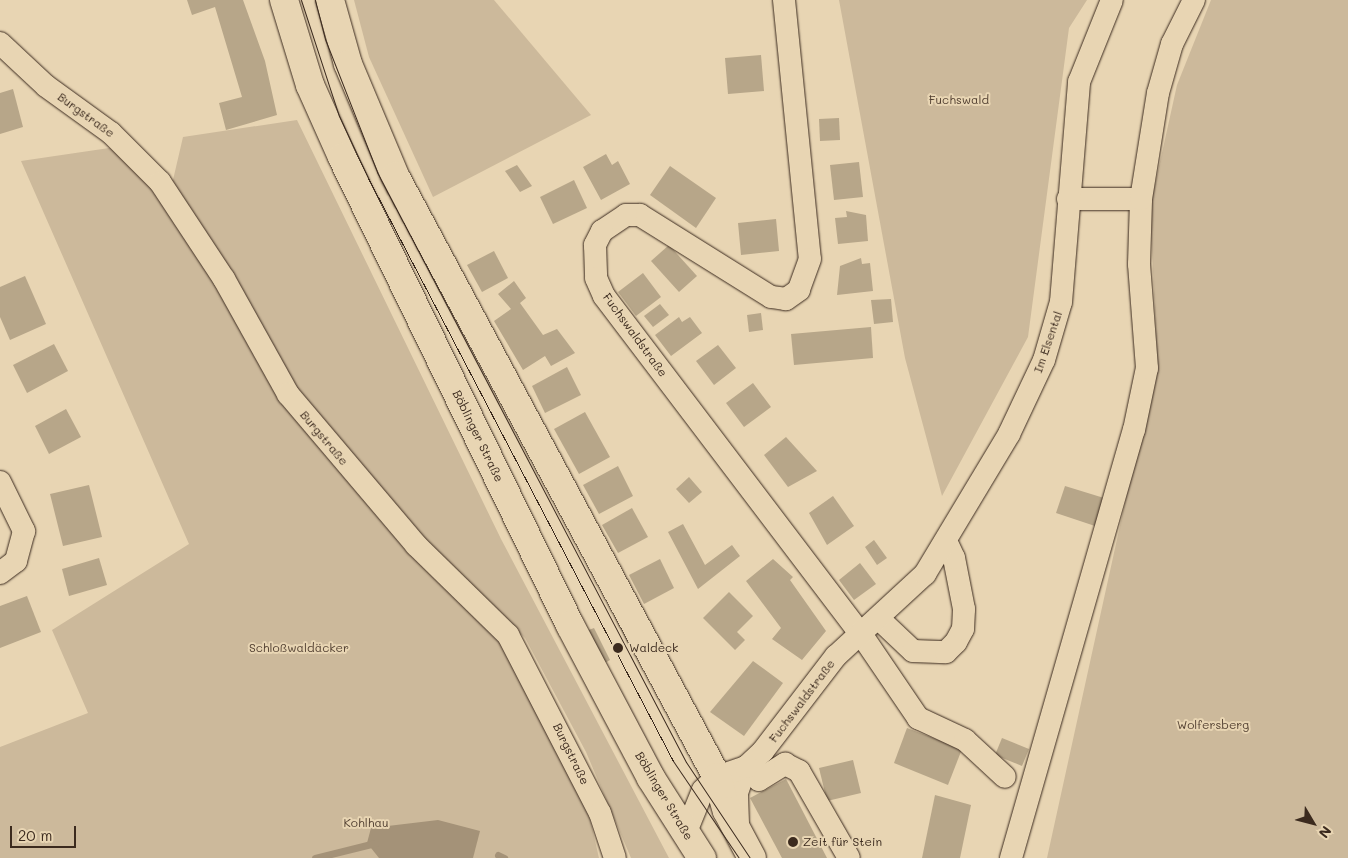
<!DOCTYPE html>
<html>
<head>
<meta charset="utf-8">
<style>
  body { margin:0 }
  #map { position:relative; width:1348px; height:858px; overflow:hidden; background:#e8d5b3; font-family:Mali,sans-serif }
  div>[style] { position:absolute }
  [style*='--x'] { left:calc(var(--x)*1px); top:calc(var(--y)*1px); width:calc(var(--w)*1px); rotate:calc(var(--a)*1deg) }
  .green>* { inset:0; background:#ccb99b }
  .water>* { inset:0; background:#a49278 }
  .stream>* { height:7px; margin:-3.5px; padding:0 3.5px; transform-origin:3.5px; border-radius:3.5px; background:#a49278 }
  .building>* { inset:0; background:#b7a689 }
  .roads { filter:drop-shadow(0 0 1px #3b2a1e) drop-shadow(0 0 1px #3b2a1e) }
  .minor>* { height:22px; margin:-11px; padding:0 11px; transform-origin:11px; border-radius:11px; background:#e8d5b3 }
  .major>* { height:28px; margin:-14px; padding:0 14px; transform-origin:14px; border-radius:14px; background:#e8d5b3 }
  .tram>* { height:1px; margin:-0.5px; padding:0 0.5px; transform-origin:0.5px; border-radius:0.5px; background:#3b2a1e }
  .dots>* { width:14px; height:14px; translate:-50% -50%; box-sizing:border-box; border:2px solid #e8d5b3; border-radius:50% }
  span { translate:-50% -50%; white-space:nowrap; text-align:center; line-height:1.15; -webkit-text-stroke:4px #e8d5b3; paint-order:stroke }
  .park-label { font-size:12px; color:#513f31 }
  .street-label { font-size:12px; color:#3b2a1e }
  .poi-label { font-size:12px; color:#3b2a1e }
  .left { translate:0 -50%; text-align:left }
  .north { position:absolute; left:1288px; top:798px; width:50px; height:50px; -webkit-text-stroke:4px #e8d5b3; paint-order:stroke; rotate:127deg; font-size:14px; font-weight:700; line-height:20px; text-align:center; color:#3b2a1e }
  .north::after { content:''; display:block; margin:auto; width:18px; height:22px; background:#3b2a1e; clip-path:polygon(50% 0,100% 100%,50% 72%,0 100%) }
  .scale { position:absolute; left:10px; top:826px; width:66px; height:22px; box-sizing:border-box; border:2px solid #3b2a1e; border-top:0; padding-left:6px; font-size:15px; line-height:18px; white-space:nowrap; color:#3b2a1e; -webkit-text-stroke:4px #e8d5b3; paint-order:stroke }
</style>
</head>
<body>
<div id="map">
  <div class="green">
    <div style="clip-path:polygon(354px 0,494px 0,591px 115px,433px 197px,369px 57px)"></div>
    <div style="clip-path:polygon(839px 0,1087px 0,1069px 28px,1028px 337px,942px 496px,905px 358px)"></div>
    <div style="clip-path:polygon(1211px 0,1348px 0,1348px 858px,1047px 858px,1157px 357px,1150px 207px,1177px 85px)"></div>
    <div style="clip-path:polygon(297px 120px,501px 539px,669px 858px,631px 858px,586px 752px,525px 638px,421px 538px,498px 639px,585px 797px,599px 858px,0 858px,0 747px,88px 713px,52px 630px,189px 544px,21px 161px,116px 147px,173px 180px,183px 137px)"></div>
  </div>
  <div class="water">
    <div style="clip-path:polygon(438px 820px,480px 831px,473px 858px,379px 858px,367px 843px,371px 828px)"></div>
  </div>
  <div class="stream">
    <div style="--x:498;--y:855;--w:7;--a:27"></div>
    <div style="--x:315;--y:858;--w:62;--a:-14"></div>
  </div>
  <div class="building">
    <div style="clip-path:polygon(187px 0,243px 0,265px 61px,277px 115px,226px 130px,219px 103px,242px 97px,215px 7px,192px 15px)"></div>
    <div style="clip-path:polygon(761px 55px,764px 91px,728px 94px,725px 58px)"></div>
    <div style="clip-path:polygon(13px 89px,23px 127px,0 134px,0 93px)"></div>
    <div style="clip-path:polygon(839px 118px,840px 140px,820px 141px,819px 119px)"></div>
    <div style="clip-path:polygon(606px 154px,612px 165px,618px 161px,630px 184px,601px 200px,583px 167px)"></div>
    <div style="clip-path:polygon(859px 162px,863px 197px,834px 200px,830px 165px)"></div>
    <div style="clip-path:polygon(517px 165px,532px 186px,520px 192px,505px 171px)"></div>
    <div style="clip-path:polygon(670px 166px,716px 198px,696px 228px,650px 195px)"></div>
    <div style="clip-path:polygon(574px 180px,587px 208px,553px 224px,540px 197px)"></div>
    <div style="clip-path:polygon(846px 211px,866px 215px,868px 241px,838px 244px,835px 218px,847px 217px)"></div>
    <div style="clip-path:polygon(776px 219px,779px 251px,741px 255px,738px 223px)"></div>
    <div style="clip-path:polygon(669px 245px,697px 276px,679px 292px,651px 261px)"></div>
    <div style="clip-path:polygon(494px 251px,508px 278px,482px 292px,467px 265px)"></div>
    <div style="clip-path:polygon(861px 258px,862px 264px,870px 263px,873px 291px,837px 295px,840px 266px)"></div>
    <div style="clip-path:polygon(643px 273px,661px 297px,636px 316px,618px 292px)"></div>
    <div style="clip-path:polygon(25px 276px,46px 324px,10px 340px,0 317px,0 287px)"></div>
    <div style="clip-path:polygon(514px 281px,526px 298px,520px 303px,543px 335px,557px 329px,575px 353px,551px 366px,545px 356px,523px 370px,494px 321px,511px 309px,498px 294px)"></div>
    <div style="clip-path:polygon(891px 299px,893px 322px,874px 324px,871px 300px)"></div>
    <div style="clip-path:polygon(660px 304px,669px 315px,653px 327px,644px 316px)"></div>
    <div style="clip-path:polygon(761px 313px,763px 330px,749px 332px,747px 315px)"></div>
    <div style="clip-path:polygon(679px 317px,682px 322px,690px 317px,702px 333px,671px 356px,655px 335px)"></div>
    <div style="clip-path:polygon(871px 327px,873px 358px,794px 365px,791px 334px)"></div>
    <div style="clip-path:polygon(54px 344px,68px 371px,27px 393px,13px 365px)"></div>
    <div style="clip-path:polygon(718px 345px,736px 368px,714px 385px,696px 361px)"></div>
    <div style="clip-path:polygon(567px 367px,581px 395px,545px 413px,532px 386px)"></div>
    <div style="clip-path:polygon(753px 383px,771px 407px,744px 427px,726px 403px)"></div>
    <div style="clip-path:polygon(66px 409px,81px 437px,49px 454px,35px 426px)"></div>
    <div style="clip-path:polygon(585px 412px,610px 457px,579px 474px,554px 429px)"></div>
    <div style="clip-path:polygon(786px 437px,817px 471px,788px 487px,764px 455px)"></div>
    <div style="clip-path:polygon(618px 466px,633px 496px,599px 514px,583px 485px)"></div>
    <div style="clip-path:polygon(689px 477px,702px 492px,689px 503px,676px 489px)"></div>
    <div style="clip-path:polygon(89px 485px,102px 537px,63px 546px,50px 494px)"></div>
    <div style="clip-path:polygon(1065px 486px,1104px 498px,1095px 526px,1056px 513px)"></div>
    <div style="clip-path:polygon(833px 496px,854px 526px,827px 545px,809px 513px)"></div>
    <div style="clip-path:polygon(632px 508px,648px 537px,618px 553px,602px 525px)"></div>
    <div style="clip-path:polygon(683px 524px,705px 565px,732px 545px,740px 556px,698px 589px,668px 532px)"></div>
    <div style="clip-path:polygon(874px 540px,887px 558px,877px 565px,865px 547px)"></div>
    <div style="clip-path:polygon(99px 558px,107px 585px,69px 596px,62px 569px)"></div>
    <div style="clip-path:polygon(660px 559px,674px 588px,644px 604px,629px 575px)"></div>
    <div style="clip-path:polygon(773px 559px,793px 577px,790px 580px,826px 631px,802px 660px,772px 639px,781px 628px,746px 581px)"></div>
    <div style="clip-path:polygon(860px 563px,876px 584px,854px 600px,839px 580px)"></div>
    <div style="clip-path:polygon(729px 592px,753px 616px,737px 632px,745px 640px,735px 650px,703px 618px)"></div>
    <div style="clip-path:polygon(27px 596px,41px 632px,0 648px,0 606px)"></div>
    <div style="clip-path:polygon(620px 613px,638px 648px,632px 651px,614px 616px)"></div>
    <div style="clip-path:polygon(594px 628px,610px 660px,603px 664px,586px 631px)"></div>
    <div style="clip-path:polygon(753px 661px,783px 683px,744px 736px,710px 712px)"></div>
    <div style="clip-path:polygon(907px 728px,962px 749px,948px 785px,894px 763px)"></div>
    <div style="clip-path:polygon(1002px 738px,1029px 749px,1022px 766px,995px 755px)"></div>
    <div style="clip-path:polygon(853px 760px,861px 793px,827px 801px,819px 768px)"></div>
    <div style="clip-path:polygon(786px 779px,827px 858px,782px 858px,750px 798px)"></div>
    <div style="clip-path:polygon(935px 795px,971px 805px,960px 858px,922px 858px)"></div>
  </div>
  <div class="roads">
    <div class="minor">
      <div style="--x:784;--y:0;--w:260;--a:84.3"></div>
      <div style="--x:810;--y:259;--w:33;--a:110"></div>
      <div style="--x:799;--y:290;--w:16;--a:145"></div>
      <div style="--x:786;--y:299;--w:15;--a:-172"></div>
      <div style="--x:771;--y:297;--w:155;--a:-148"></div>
      <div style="--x:640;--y:215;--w:14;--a:180"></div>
      <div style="--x:626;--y:215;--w:29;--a:146"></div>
      <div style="--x:602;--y:231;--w:16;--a:117"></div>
      <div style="--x:595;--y:245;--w:33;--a:88"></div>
      <div style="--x:596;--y:278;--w:20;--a:66"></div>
      <div style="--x:604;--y:296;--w:425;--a:52.8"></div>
      <div style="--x:861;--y:634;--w:102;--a:55.8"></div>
      <div style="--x:918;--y:718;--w:52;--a:25.1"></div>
      <div style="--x:965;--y:740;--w:54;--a:42.8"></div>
      <div style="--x:0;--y:43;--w:63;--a:43.1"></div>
      <div style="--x:46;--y:86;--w:80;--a:35.9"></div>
      <div style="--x:111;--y:133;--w:69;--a:45"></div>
      <div style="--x:160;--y:182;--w:116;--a:56.6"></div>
      <div style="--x:224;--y:279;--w:132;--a:60.9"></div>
      <div style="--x:288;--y:394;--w:198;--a:49.7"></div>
      <div style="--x:416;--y:545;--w:129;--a:44.4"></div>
      <div style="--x:508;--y:635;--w:200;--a:62.7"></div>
      <div style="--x:600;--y:813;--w:47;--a:71.6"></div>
      <div style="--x:1068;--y:199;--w:73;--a:0"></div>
      <div style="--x:0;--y:482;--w:55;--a:63.9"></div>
      <div style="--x:24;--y:531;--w:31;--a:105"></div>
      <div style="--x:16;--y:561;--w:20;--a:143"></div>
      <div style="--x:878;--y:618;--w:48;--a:43.3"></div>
      <div style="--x:913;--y:651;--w:33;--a:2"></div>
      <div style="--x:946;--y:652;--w:14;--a:-45"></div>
      <div style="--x:956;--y:642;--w:15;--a:-62"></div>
      <div style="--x:963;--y:629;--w:20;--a:-87"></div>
      <div style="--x:964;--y:609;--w:52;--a:-101.1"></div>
      <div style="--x:954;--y:558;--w:17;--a:-115"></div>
      <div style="--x:746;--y:767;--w:18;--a:45"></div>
      <div style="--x:759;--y:780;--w:31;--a:-32"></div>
      <div style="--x:785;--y:764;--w:16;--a:27"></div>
      <div style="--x:799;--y:771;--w:100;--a:60.1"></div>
      <div style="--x:738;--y:824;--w:31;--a:-92"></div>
      <div style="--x:737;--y:793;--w:28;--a:-71"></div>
      <div style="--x:686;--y:832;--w:45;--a:-68"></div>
      <div style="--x:703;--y:790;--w:19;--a:-43"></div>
      <div style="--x:717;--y:777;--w:31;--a:-19"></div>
      <div style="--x:746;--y:767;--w:23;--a:-43"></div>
      <div style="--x:763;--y:751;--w:120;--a:-52.5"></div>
      <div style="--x:836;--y:656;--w:121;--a:-42.7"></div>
      <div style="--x:925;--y:574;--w:163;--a:-59"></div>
      <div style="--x:1009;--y:434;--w:82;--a:-64.7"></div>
      <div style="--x:1044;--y:360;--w:60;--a:-73.7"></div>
      <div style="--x:1061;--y:302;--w:221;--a:-85.3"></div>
      <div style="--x:1079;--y:82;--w:88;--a:-68.1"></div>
      <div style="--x:1011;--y:858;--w:445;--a:-74"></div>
      <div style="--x:1134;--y:430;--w:63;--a:-78.2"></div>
      <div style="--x:1147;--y:368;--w:104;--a:-94.4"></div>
      <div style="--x:1139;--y:264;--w:65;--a:-88.2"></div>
      <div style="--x:1141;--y:199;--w:107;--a:-80.9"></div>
      <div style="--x:1158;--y:93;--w:51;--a:-74.1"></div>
      <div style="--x:1172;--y:44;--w:49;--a:-63.4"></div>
    </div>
    <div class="major">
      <div style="--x:284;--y:0;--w:89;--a:73"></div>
      <div style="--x:310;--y:85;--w:79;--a:66"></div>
      <div style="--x:342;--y:157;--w:521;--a:64.03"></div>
      <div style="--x:570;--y:625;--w:173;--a:62.1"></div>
      <div style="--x:651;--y:778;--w:95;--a:57.5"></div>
      <div style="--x:330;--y:0;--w:66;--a:74.3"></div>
      <div style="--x:348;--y:64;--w:121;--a:67.2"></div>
      <div style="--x:395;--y:176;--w:682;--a:61.82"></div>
      <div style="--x:717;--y:777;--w:35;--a:74"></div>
      <div style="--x:727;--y:811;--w:53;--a:62"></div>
    </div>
  </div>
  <div class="tram">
    <div style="--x:301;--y:0;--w:122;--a:71.9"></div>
    <div style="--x:339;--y:116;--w:68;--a:64.9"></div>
    <div style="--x:368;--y:178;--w:658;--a:62.38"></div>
    <div style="--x:673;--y:761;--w:117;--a:55.8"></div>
    <div style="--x:315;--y:0;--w:40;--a:75.6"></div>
    <div style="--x:325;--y:39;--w:143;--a:68.6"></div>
    <div style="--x:377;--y:172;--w:666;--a:62.36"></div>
    <div style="--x:686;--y:762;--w:115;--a:56.3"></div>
  </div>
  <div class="dots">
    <div style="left:618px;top:648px;background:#3b2a1e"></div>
    <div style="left:793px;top:842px;background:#3b2a1e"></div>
  </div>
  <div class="park-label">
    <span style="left:959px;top:100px">Fuchswald</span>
    <span style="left:299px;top:648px">Schloßwaldäcker</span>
    <span style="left:1213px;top:725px">Wolfersberg</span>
    <span style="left:366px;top:823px">Kohlhau</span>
  </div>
  <div class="street-label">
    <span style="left:86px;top:115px;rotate:36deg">Burgstraße</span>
    <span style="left:635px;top:335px;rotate:54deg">Fuchswaldstraße</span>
    <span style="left:1048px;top:342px;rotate:-71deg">Im Elsental</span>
    <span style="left:478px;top:436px;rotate:64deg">Böblinger Straße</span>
    <span style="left:324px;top:438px;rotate:50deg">Burgstraße</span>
    <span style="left:802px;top:701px;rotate:-53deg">Fuchswaldstraße</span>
    <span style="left:571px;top:754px;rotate:64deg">Burgstraße</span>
    <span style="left:664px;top:796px;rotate:59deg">Böblinger Straße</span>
  </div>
  <div class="poi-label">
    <span class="left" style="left:629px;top:648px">Waldeck</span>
    <span class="left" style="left:803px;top:842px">Zeit für Stein</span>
  </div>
  <div class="north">N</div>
  <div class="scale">20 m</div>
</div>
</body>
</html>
